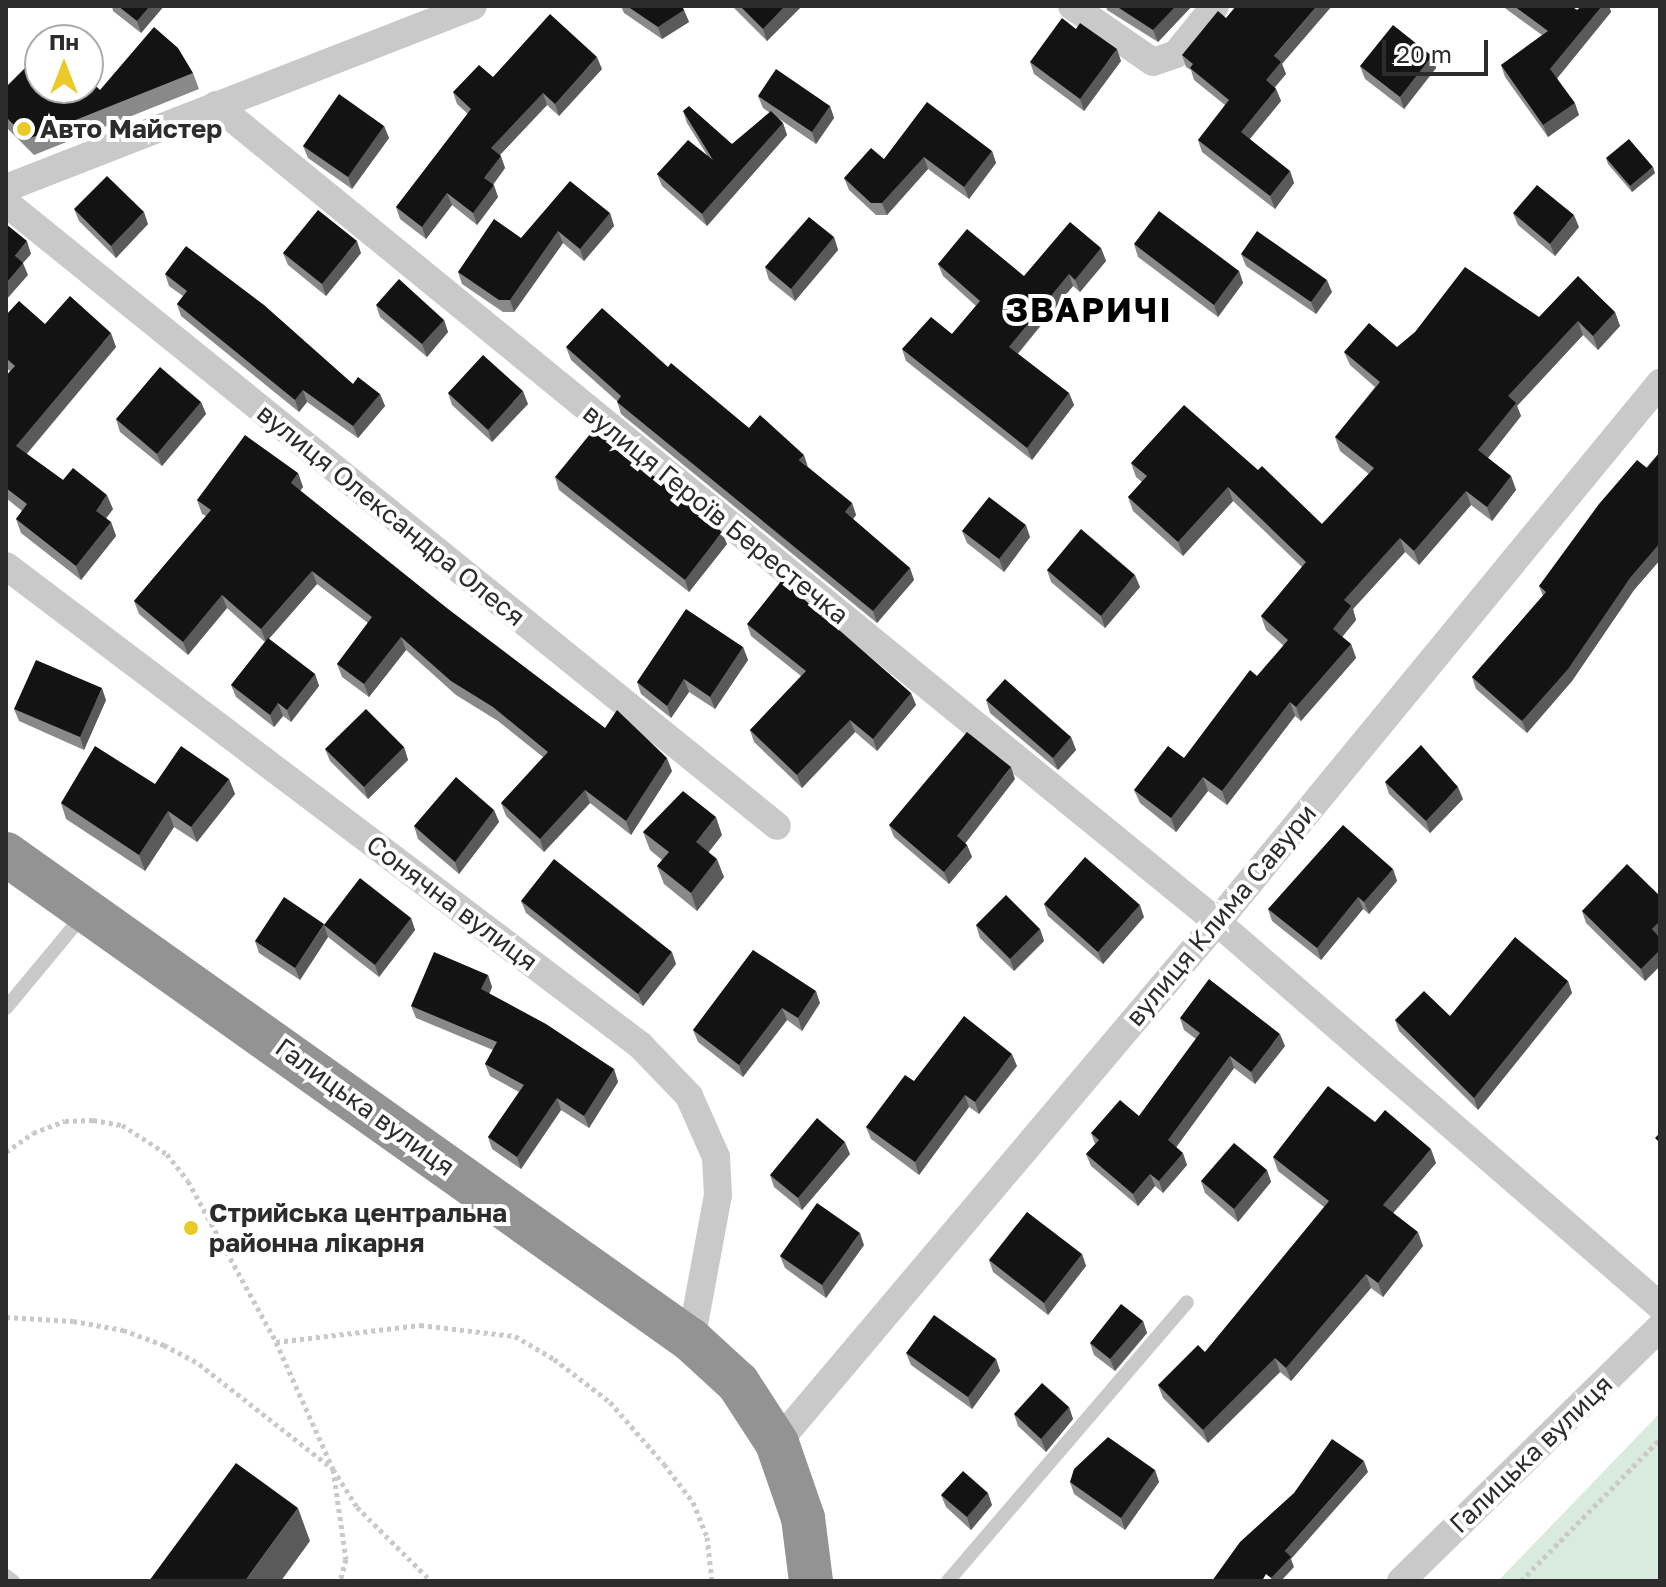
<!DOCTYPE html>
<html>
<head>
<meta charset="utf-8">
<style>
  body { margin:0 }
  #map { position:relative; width:1666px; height:1587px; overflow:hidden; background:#fff; font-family:"Golos Text",sans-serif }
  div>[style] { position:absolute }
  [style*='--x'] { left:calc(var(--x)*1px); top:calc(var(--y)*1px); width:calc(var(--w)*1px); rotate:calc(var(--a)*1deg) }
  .green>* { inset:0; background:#d9eadf }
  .path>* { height:5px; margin-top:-2.5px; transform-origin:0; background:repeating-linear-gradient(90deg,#c9c9c9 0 4px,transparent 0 8px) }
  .lane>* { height:14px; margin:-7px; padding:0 7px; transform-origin:7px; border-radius:7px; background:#c9c9c9 }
  .street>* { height:28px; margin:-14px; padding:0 14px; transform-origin:14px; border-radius:14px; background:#c9c9c9 }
  .highway>* { height:44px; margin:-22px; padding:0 22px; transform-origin:22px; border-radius:22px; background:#939393 }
  .wall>* { inset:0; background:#898989 }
  .shaded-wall>* { inset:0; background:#5a5a5a }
  .building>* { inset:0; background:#131313 }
  .dots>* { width:22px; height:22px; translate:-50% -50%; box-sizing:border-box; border:4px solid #fff; border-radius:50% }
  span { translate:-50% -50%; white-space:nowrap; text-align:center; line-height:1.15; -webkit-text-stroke:8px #fff; paint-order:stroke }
  .poi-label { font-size:26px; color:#2c2c2c; font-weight:700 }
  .left { translate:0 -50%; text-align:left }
  .street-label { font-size:26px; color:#2c2c2c }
  .district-label { font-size:34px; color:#000; font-weight:700; letter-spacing:2px }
  .frame { position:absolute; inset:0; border:8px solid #2c2c2c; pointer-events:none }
  .north { position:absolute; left:24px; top:24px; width:80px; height:80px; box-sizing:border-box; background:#fff; border:2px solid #ababab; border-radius:50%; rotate:0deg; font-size:22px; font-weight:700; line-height:32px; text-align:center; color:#2c2c2c }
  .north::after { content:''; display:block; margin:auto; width:28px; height:36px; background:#e9ca28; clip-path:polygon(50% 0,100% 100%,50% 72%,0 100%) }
  .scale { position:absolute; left:1382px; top:40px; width:106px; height:36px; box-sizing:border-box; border:4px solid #2c2c2c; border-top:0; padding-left:10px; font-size:24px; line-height:28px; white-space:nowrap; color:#2c2c2c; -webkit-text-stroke:6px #fff; paint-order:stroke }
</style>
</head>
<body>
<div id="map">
  <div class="green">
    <div style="clip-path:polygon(1660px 1413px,1660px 1581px,1498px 1581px)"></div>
  </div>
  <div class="path">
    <div style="--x:6;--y:1152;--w:33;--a:-35"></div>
    <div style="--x:33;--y:1133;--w:34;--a:-21"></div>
    <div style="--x:65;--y:1121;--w:28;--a:-2"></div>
    <div style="--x:93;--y:1120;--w:29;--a:10"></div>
    <div style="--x:122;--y:1125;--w:54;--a:32.8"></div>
    <div style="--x:167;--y:1154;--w:34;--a:52"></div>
    <div style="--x:188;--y:1181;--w:183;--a:61.3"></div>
    <div style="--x:276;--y:1342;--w:139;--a:65.8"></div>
    <div style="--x:333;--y:1469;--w:45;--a:57.7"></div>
    <div style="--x:357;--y:1507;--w:105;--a:45"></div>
    <div style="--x:6;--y:1317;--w:67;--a:3.4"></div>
    <div style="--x:73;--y:1321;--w:51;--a:10.2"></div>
    <div style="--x:123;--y:1330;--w:44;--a:20.1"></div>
    <div style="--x:164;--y:1345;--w:40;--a:28"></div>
    <div style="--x:199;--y:1364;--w:170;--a:38.1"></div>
    <div style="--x:333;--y:1469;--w:91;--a:81.8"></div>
    <div style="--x:346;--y:1559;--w:23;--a:105"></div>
    <div style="--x:276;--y:1342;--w:145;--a:-6.7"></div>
    <div style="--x:420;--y:1325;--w:96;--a:6.6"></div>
    <div style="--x:515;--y:1336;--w:45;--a:30.5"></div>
    <div style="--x:554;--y:1359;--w:71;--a:37.5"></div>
    <div style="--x:610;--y:1402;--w:82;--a:48.9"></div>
    <div style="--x:664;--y:1464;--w:48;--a:52.7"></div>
    <div style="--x:693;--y:1502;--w:38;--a:68"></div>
    <div style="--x:707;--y:1537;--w:44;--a:83.5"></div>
    <div style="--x:1521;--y:1581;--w:199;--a:-45.6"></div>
  </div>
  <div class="lane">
    <div style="--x:6;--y:1008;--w:122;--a:-50.3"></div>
    <div style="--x:6;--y:1576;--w:9;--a:36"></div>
    <div style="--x:948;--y:1581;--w:367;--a:-49.4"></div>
  </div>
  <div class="street">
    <div style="--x:1072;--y:6;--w:98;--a:34.7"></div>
    <div style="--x:1153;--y:62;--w:24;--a:-19"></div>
    <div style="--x:1176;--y:54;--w:62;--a:-50.9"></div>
    <div style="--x:216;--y:105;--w:1292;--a:39.22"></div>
    <div style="--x:1217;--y:922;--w:586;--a:40.92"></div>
    <div style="--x:6;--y:188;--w:501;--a:-21.29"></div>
    <div style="--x:6;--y:203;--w:991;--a:38.94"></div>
    <div style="--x:6;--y:566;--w:795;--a:37.07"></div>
    <div style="--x:640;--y:1045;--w:71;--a:46.1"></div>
    <div style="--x:689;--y:1096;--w:67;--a:66.1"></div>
    <div style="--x:716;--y:1157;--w:38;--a:87"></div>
    <div style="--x:718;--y:1195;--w:147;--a:100.5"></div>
    <div style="--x:777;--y:1443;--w:682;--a:-49.82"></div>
    <div style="--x:1217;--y:922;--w:698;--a:-50.58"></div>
    <div style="--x:1401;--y:1581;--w:363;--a:-44.4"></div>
  </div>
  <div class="highway">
    <div style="--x:6;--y:854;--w:840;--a:35.36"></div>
    <div style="--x:691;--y:1340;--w:64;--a:42.5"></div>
    <div style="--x:738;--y:1383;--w:72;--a:57"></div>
    <div style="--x:777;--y:1443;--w:79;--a:70.9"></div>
    <div style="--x:803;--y:1518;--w:64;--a:82.8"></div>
  </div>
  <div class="wall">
    <div style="clip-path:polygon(112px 6px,164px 6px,141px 33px,113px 11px)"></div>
    <div style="clip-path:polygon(621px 6px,682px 6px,689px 22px,662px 39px,624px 13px)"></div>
    <div style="clip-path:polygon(732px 6px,799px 6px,800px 8px,767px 41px)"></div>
    <div style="clip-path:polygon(1106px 6px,1192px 6px,1158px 42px,1107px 10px)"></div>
    <div style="clip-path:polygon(1502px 6px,1571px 6px,1577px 10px,1582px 6px,1609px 6px,1611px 12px,1557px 78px,1579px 115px,1548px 137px,1505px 77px,1501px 65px,1542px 35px)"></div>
    <div style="clip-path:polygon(1182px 55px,1282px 64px,1286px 74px,1275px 87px,1276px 89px,1281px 101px,1249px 139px,1290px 171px,1294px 183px,1275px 209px,1202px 152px,1198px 140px,1225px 105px,1194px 80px,1191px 70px,1186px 67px)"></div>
    <div style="clip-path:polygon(1432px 56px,1436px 68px,1404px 109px,1365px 79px,1360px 66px)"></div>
    <div style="clip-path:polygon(1121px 61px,1084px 111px,1034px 74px,1030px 62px)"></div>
    <div style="clip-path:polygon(602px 69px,559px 116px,547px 105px,500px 155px,505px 168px,493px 185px,498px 197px,477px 225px,452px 205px,426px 239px,400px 219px,396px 207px,468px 114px,457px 104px,453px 92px)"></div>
    <div style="clip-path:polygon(193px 73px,199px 89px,34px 155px,6px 127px,6px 87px,100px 90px)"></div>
    <div style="clip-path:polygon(758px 96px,830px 106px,834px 118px,816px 144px,778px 118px,783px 123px,787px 135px,707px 226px,662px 186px,657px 174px,707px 155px,687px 123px,683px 111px,732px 144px,770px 113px,763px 108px)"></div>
    <div style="clip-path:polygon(384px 126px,389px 138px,352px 189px,308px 158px,303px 146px)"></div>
    <div style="clip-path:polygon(992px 151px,996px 163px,969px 199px,928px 169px,887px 215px,876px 215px,849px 190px,844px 178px,884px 159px)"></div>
    <div style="clip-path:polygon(1606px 158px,1655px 173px,1632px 192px,1608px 164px)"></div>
    <div style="clip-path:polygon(74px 209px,148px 224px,116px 258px,79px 221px)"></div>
    <div style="clip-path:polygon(610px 213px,614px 226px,584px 261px,563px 243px,514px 312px,503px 312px,462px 284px,458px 272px,521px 238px)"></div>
    <div style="clip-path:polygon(1513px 213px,1579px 227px,1555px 256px,1518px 225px)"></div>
    <div style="clip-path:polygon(834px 237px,838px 250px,795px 301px,769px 280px,765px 267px)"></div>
    <div style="clip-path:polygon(1134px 244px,1239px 271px,1243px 283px,1218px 317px,1138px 257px)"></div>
    <div style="clip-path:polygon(1101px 248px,1106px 261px,1080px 292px,1073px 286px,1018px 354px,1069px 393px,1074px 405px,1032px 460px,906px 361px,902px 349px,952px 334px,976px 306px,943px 276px,938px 264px,1024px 276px)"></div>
    <div style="clip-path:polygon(283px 253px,361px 253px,326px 296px,288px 265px)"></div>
    <div style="clip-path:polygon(1241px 254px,1332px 292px,1316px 314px,1246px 266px)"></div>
    <div style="clip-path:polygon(165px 274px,353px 384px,380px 394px,385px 406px,358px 438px,307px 402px,299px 412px,181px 316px,177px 304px,183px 296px,169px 286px)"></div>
    <div style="clip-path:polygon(376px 305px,444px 320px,448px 332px,427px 357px,380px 317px)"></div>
    <div style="clip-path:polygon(1615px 312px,1620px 326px,1598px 350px,1583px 335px,1517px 406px,1521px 416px,1488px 458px,1511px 476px,1516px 490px,1492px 521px,1471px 505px,1419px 565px,1405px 552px,1353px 609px,1356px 620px,1342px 637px,1351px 644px,1356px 658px,1301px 721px,1295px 716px,1227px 805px,1208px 791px,1176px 832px,1140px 803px,1134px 790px,1184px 758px,1284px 646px,1266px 630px,1261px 616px,1302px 567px,1233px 501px,1183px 556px,1133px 511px,1128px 497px,1142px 482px,1136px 477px,1131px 463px,1258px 470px,1322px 524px,1369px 474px,1340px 451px,1335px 437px,1375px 387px,1350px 365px,1344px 352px,1397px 347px,1539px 317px)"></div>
    <div style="clip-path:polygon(6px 315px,45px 324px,116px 347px,27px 454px,63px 480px,113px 509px,106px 518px,111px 522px,116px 536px,81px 580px,21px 533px,16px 519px,22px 511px,6px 498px,6px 376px,10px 371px,6px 368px)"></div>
    <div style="clip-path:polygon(566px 347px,668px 367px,749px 428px,808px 467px,852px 503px,856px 515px,853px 519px,910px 568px,914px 580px,877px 623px,621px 414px,617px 401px,571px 360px)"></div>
    <div style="clip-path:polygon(448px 393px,528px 404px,492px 442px,452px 405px)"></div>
    <div style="clip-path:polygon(201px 402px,206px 414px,162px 466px,120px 432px,116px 419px)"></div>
    <div style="clip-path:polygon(1660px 452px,1660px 560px,1634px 590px,1572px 681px,1527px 733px,1476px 689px,1472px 677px,1543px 596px,1539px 586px)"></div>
    <div style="clip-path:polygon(298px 473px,303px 487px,300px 491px,448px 609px,605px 728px,672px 771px,631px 835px,590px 803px,544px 852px,506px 816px,501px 803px,543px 757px,498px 721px,456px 695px,406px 650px,369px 697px,342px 677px,337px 664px,368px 623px,317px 584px,269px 639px,315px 674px,319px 686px,291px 722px,283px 716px,274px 727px,236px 697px,231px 685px,265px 642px,227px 608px,188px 655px,139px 614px,134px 601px,206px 516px,202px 514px,197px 500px)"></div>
    <div style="clip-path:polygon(555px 477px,727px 544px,689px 592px,559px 490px)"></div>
    <div style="clip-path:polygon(962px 531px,1030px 537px,1004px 572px,967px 543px)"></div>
    <div style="clip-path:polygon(1047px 570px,1140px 587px,1105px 628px,1051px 582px)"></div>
    <div style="clip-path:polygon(747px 624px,911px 693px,916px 705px,877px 751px,855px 732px,802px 788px,754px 742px,750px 730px,801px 676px,751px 636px)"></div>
    <div style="clip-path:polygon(743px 647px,748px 660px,715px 709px,689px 692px,671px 718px,641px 694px,637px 682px)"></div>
    <div style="clip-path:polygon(106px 700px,84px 750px,19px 721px,14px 709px)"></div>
    <div style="clip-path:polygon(986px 700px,1071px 737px,1076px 750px,1058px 770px,990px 713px)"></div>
    <div style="clip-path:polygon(404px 747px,408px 760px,368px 799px,330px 761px,325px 749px)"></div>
    <div style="clip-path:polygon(229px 779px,235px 794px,197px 842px,174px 827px,145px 871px,66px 819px,61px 803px,155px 784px)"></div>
    <div style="clip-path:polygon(1015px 779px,965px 843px,967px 845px,972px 857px,949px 884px,894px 837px,889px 825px)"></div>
    <div style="clip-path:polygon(1385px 782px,1463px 799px,1430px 833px,1389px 794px)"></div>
    <div style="clip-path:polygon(494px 810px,499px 822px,459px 874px,418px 839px,414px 826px)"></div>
    <div style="clip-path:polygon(643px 832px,722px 835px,709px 852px,724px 877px,697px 911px,664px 884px,657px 866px,662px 860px,650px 850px)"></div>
    <div style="clip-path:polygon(1393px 869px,1397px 881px,1369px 914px,1363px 909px,1321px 960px,1272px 921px,1268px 909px)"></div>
    <div style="clip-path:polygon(1660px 896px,1660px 966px,1645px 981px,1586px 923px,1582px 911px)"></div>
    <div style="clip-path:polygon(521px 901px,676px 964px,643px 1006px,526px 913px)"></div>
    <div style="clip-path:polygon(1044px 904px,1144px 917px,1103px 964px,1048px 916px)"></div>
    <div style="clip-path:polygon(411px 918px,415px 930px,379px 977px,328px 937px,300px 980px,259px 953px,255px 941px,324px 924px)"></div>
    <div style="clip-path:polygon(976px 925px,1040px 929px,1044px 941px,1014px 971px,980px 938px)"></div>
    <div style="clip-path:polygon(753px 950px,820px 1003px,802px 1031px,787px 1020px,743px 1077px,698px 1042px,693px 1030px)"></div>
    <div style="clip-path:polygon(488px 975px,492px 987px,489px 994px,614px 1069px,618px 1082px,589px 1128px,561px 1110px,521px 1169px,492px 1149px,488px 1137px,519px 1092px,490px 1076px,485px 1064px,493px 1050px,416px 1018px,411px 1006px)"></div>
    <div style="clip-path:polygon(1568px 981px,1572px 993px,1478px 1110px,1399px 1031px,1395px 1020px,1450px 1016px)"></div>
    <div style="clip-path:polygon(1180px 1018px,1285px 1046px,1255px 1084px,1234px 1068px,1176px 1147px,1187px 1165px,1163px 1193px,1155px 1186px,1138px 1206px,1091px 1166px,1086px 1154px,1095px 1144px,1091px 1133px,1139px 1116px,1196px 1039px,1184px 1030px)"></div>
    <div style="clip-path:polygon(1017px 1066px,979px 1114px,969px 1107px,919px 1175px,871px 1139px,866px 1127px,914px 1081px)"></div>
    <div style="clip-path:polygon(1375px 1122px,1436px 1163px,1393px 1213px,1423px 1246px,1383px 1297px,1371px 1288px,1291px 1381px,1280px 1372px,1208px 1443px,1163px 1398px,1158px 1385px,1205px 1352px,1324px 1207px,1278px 1171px,1273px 1157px)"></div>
    <div style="clip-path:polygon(850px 1154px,802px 1210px,774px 1187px,770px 1175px)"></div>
    <div style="clip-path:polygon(1267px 1170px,1271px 1182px,1238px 1222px,1205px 1193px,1201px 1181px)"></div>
    <div style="clip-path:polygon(864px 1245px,826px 1298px,785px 1268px,780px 1256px)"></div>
    <div style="clip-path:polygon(1082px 1254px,1086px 1266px,1048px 1315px,993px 1272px,989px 1260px)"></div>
    <div style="clip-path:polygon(1143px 1321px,1147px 1333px,1115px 1371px,1094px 1355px,1090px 1343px)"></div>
    <div style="clip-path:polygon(906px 1353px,996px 1359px,1000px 1371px,972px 1409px,911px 1365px)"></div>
    <div style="clip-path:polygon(1069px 1407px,1073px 1419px,1046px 1452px,1018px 1426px,1014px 1414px)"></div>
    <div style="clip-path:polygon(1155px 1470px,1159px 1482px,1125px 1530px,1074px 1494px,1070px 1482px)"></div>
    <div style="clip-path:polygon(941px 1495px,992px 1505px,971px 1530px,946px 1507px)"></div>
  </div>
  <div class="shaded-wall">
    <div style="clip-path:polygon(150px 6px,164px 6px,141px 33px,137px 21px)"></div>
    <div style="clip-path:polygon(785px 6px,799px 6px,800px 8px,767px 41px,763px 29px)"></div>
    <div style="clip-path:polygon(1176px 6px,1192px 6px,1158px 42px,1153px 30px)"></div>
    <div style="clip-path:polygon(1317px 6px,1332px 6px,1282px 64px,1286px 74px,1270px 93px,1266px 80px,1274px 56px)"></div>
    <div style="clip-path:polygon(1602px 6px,1609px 6px,1611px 12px,1555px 81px,1550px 69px)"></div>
    <div style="clip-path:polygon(684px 10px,689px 22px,662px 39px,658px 27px)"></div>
    <div style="clip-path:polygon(1117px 49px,1121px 61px,1084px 111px,1080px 99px)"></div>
    <div style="clip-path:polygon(1432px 56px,1436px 68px,1404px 109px,1400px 97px)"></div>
    <div style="clip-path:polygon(597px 57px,602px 69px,559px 116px,555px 104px)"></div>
    <div style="clip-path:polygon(1276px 89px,1281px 101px,1245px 145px,1241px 132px)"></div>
    <div style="clip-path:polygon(543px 93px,547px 105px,495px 160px,491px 148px)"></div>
    <div style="clip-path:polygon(1575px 103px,1579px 115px,1548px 137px,1543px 125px)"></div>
    <div style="clip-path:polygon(830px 106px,834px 118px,816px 144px,812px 132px)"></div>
    <div style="clip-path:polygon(783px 123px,787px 135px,707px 226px,702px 214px)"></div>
    <div style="clip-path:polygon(384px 126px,389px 138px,352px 189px,348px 177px)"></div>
    <div style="clip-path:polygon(992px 151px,996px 163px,969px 199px,964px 187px)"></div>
    <div style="clip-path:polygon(501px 156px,505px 168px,489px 190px,484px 178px)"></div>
    <div style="clip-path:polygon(924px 157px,928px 169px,887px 215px,882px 203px)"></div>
    <div style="clip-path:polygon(1653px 167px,1655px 173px,1632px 192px,1630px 186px)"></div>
    <div style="clip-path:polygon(1290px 171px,1294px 183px,1275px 209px,1270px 196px)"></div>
    <div style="clip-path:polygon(494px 185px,498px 197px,477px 225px,473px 213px)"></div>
    <div style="clip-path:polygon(447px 193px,452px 205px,426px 239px,422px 227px)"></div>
    <div style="clip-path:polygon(144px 212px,148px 224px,116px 258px,111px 246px)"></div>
    <div style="clip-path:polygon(610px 213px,614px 226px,584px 261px,580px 249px)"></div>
    <div style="clip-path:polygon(1574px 215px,1579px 227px,1555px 256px,1550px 244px)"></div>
    <div style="clip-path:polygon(558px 231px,563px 243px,514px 312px,510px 300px)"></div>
    <div style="clip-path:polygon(834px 237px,838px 250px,795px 301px,791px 289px)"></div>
    <div style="clip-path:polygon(27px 241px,31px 254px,23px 263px,28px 275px,6px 300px,6px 283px,15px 256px)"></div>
    <div style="clip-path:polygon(357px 241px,361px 253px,326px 296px,322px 284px)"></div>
    <div style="clip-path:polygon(1101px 248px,1106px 261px,1080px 292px,1075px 280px)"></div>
    <div style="clip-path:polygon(1239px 271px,1243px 283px,1218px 317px,1214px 305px)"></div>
    <div style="clip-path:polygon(1069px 274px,1073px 286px,1013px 359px,1009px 347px)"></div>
    <div style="clip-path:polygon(1327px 280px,1332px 292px,1316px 314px,1311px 302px)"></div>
    <div style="clip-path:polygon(1615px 312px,1620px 326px,1598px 350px,1593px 336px)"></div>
    <div style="clip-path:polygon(444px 320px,448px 332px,427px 357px,422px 344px)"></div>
    <div style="clip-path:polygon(1578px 321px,1583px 335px,1517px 406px,1521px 416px,1483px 464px,1478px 450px,1508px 396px)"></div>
    <div style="clip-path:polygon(111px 333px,116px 347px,21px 460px,16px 446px)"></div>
    <div style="clip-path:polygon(303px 390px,307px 402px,299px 412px,295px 400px)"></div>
    <div style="clip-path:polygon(523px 391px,528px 404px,492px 442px,488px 430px)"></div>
    <div style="clip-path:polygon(1069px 393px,1074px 405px,1032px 460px,1027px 448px)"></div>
    <div style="clip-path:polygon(380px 394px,385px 406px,358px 438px,353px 426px)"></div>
    <div style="clip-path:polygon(201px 402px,206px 414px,162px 466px,157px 454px)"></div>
    <div style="clip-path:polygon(804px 455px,808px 467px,799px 460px)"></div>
    <div style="clip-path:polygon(298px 473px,303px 487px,296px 496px,291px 483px)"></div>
    <div style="clip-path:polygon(1511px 476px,1516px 490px,1492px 521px,1487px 507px)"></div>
    <div style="clip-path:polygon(1228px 487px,1233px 501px,1183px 556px,1178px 542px)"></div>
    <div style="clip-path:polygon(1466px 491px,1471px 505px,1419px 565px,1414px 551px)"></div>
    <div style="clip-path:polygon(107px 495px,113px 509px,101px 525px,96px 511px)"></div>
    <div style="clip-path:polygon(852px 503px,856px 515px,849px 524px,845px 512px)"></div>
    <div style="clip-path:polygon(111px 522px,116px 536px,81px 580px,76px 566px)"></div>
    <div style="clip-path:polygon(1026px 525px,1030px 537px,1004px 572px,999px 559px)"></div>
    <div style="clip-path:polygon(722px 532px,727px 544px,689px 592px,685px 580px)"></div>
    <div style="clip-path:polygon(1400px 538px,1405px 552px,1353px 609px,1356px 620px,1338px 642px,1333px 629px,1344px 600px)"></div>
    <div style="clip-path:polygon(1660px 543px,1660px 560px,1634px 590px,1572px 681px,1527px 733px,1522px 721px,1630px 578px)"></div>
    <div style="clip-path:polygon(910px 568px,914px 580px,877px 623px,873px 611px)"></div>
    <div style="clip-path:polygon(312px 571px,317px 584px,266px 642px,261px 629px)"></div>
    <div style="clip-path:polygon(1135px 575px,1140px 587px,1105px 628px,1101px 616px)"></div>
    <div style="clip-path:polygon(222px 595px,227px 608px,188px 655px,183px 642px)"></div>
    <div style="clip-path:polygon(401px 637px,406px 650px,369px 697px,364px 684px)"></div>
    <div style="clip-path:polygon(1351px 644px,1356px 658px,1301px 721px,1296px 707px)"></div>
    <div style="clip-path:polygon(743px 647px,748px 660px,715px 709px,710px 697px)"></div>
    <div style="clip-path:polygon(315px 674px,319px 686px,291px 722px,287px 710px)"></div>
    <div style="clip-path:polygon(684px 679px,689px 692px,671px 718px,667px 706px)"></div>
    <div style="clip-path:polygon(102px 688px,106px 700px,84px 750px,80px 737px)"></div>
    <div style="clip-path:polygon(911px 693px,916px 705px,877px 751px,873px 739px)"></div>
    <div style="clip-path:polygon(1290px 702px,1295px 716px,1227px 805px,1222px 791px)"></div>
    <div style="clip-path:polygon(278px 703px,283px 716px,274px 727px,270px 715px)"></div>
    <div style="clip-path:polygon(850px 720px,855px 732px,802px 788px,797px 775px)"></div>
    <div style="clip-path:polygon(1071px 737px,1076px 750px,1058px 770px,1053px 758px)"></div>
    <div style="clip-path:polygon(404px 747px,408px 760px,368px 799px,364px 787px)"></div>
    <div style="clip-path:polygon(667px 758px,672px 771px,631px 835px,626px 821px)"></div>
    <div style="clip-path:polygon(1011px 767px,1015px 779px,961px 849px,957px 836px)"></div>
    <div style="clip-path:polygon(1203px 777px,1208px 791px,1176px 832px,1171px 818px)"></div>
    <div style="clip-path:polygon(229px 779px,235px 794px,197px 842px,191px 827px)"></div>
    <div style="clip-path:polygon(1458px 787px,1463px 799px,1430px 833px,1426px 821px)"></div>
    <div style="clip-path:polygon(585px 790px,590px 803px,544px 852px,540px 839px)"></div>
    <div style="clip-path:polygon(494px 810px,499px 822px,459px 874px,455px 862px)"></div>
    <div style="clip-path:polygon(168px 811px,174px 827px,145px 871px,139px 855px)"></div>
    <div style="clip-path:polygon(716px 817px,722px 835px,702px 860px,696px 842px)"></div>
    <div style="clip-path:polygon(967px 845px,972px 857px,949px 884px,944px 872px)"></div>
    <div style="clip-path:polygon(717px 859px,724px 877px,697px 911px,691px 893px)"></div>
    <div style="clip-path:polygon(1393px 869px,1397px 881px,1369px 914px,1364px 902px)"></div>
    <div style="clip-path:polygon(1358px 897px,1363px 909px,1321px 960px,1317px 948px)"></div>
    <div style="clip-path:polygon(1140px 905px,1144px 917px,1103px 964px,1098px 952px)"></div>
    <div style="clip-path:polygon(411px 918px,415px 930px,379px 977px,375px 965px)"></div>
    <div style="clip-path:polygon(1660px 921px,1660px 938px,1652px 929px)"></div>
    <div style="clip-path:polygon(324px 925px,328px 937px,300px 980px,295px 968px)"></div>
    <div style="clip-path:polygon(1040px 929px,1044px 941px,1014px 971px,1010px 959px)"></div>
    <div style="clip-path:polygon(1660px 950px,1660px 966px,1645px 981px,1641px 969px)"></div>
    <div style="clip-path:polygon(672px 952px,676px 964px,643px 1006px,638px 994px)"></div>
    <div style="clip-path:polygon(488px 975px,492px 987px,486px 1002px,481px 989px)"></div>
    <div style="clip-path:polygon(1568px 981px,1572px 993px,1478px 1110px,1474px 1098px)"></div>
    <div style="clip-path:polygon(816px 991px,820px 1003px,802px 1031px,798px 1018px)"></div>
    <div style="clip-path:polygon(782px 1008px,787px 1020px,743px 1077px,739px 1065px)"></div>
    <div style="clip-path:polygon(1280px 1034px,1285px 1046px,1255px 1084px,1251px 1072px)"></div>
    <div style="clip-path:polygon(1012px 1054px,1017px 1066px,979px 1114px,975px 1102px)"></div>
    <div style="clip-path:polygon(1230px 1056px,1234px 1068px,1172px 1153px,1168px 1140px)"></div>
    <div style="clip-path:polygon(614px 1069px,618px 1082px,589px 1128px,584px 1116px)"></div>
    <div style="clip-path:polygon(965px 1095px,969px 1107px,919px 1175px,915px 1162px)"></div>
    <div style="clip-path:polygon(557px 1098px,561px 1110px,521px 1169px,517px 1157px)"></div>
    <div style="clip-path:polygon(845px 1142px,850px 1154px,802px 1210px,798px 1198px)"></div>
    <div style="clip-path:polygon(1431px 1149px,1436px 1163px,1388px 1219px,1383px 1205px)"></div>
    <div style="clip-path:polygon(1183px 1153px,1187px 1165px,1163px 1193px,1159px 1181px)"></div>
    <div style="clip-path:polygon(1267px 1170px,1271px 1182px,1238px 1222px,1234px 1209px)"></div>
    <div style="clip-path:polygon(1150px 1174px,1155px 1186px,1138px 1206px,1133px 1194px)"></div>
    <div style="clip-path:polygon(1418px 1232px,1423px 1246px,1383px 1297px,1378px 1283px)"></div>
    <div style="clip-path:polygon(860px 1233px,864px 1245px,826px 1298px,822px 1285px)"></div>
    <div style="clip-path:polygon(1082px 1254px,1086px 1266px,1048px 1315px,1044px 1303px)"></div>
    <div style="clip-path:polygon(1366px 1274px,1371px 1288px,1291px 1381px,1286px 1368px)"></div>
    <div style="clip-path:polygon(1143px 1321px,1147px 1333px,1115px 1371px,1110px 1359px)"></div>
    <div style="clip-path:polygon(1275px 1358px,1280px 1372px,1208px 1443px,1203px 1430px)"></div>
    <div style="clip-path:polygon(996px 1359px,1000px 1371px,972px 1409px,968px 1397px)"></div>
    <div style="clip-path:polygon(1069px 1407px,1073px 1419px,1046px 1452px,1041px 1439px)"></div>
    <div style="clip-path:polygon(1364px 1461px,1368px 1472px,1291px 1559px,1294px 1567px,1281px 1581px,1272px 1581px,1271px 1578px,1285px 1551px)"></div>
    <div style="clip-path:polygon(1155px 1470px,1159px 1482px,1125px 1530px,1121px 1518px)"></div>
    <div style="clip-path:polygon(988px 1493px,992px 1505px,971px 1530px,967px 1517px)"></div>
    <div style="clip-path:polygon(298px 1508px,310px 1541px,281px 1581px,245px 1581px)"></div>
  </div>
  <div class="building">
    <div style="clip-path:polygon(118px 6px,150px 6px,137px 21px)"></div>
    <div style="clip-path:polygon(627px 6px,682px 6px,684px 10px,658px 27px)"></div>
    <div style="clip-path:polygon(740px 6px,785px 6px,763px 29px)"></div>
    <div style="clip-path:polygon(1116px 6px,1176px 6px,1153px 30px)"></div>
    <div style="clip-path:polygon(1236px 6px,1317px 6px,1274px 56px,1281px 62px,1266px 80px,1276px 89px,1241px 132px,1290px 171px,1270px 196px,1198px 140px,1229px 100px,1190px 68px,1193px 64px,1182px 55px,1218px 11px,1226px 18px)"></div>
    <div style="clip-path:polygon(1514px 6px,1571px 6px,1577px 10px,1582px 6px,1602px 6px,1550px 69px,1575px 103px,1543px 125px,1501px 65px,1548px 31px)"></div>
    <div style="clip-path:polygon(550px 14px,597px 57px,555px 104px,543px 93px,491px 148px,501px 156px,484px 178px,494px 185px,473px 213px,447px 193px,422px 227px,396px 207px,471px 109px,453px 92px,479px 65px,493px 77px)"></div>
    <div style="clip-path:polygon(1062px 18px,1076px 29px,1080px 23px,1117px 49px,1080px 99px,1030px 62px)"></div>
    <div style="clip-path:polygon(1393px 25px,1432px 56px,1400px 97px,1360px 66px)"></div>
    <div style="clip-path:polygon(154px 27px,178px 48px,193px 73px,28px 139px,6px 117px,6px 87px,40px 53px,40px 88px,88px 88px,88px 78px,100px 90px)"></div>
    <div style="clip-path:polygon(776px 69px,830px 106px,812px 132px,758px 96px)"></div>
    <div style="clip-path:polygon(339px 94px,384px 126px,348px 177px,303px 146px)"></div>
    <div style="clip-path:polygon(927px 102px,992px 151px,964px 187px,924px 157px,882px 203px,871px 203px,844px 178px,871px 148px,884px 159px)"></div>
    <div style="clip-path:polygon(689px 106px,732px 144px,771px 111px,783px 123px,702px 214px,657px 174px,688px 140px,713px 160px,683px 111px)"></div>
    <div style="clip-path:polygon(1629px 139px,1653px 167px,1630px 186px,1606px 158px)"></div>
    <div style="clip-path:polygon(107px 176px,144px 212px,111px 246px,74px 209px)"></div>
    <div style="clip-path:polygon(570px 181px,610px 213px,580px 249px,558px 231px,510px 300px,499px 300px,458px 272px,494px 219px,521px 238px)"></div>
    <div style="clip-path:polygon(1537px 185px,1574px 215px,1550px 244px,1513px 213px)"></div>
    <div style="clip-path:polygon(318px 210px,357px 241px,322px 284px,283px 253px)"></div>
    <div style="clip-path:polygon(1159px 211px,1239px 271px,1214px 305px,1134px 244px)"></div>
    <div style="clip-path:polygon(809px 217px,834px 237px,791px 289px,765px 267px)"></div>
    <div style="clip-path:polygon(1070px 222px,1101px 248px,1075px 280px,1069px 274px,1009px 347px,1069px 393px,1027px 448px,902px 349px,931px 317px,952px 334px,980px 301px,938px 264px,967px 229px,1024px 276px)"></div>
    <div style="clip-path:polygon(6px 224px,27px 241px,15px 256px,23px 263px,6px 283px)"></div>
    <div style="clip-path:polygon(1257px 231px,1327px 280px,1311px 302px,1241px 254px)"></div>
    <div style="clip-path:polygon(186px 246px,264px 305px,353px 384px,358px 377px,380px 394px,353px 426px,303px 390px,295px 400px,177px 304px,187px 291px,165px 274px)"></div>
    <div style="clip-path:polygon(1465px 267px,1539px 317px,1578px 276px,1615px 312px,1593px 336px,1578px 321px,1508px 396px,1516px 403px,1478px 450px,1511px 476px,1487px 507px,1466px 491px,1414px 551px,1400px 538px,1344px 600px,1351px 606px,1333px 629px,1351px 644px,1296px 707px,1290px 702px,1222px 791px,1203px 777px,1171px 818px,1134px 790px,1168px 746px,1184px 758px,1250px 670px,1257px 676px,1288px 640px,1261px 616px,1306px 562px,1228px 487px,1178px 542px,1128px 497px,1147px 476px,1131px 463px,1184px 405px,1258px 470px,1262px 466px,1322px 524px,1374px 468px,1335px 437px,1380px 382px,1344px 352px,1369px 323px,1397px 347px,1415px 332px)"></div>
    <div style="clip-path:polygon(399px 279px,444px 320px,422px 344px,376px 305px)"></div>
    <div style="clip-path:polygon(70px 296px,111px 333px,16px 446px,63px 480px,73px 468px,107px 495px,96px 511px,111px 522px,76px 566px,16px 519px,27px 504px,6px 488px,6px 376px,15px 366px,6px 358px,6px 315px,19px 301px,45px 324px)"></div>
    <div style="clip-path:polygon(602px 308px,668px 367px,671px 363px,749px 428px,760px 415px,804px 455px,799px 460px,852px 503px,845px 512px,910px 568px,873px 611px,617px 402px,621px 396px,566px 347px)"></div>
    <div style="clip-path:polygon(483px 355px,523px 391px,488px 430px,448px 393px)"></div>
    <div style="clip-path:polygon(160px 367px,201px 402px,157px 454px,116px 419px)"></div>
    <div style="clip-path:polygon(595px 428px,722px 532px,685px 580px,555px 477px)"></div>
    <div style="clip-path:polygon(245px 435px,298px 473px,291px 483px,448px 609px,605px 728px,617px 710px,667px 758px,626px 821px,585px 790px,540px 839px,501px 803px,548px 752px,493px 707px,451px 681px,401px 637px,364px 684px,337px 664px,372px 617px,312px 571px,261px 629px,222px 595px,183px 642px,134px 601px,211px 510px,197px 500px)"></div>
    <div style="clip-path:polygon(1660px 452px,1660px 543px,1630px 578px,1568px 669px,1522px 721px,1472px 677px,1546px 592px,1539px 586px,1599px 504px,1637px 460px,1647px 468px)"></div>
    <div style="clip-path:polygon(989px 497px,1026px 525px,999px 559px,962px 531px)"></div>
    <div style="clip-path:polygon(1081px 529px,1135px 575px,1101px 616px,1047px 570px)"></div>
    <div style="clip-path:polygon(782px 580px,911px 693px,873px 739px,850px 720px,797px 775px,750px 730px,806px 671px,747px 624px)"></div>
    <div style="clip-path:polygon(686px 609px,743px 647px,710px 697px,684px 679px,667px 706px,637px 682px)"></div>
    <div style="clip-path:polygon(268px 638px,315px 674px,287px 710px,278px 703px,270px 715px,231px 685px)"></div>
    <div style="clip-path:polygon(36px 660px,102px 688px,80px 737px,14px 709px)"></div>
    <div style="clip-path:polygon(1005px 679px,1071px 737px,1053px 758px,986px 700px)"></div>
    <div style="clip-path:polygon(366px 709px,404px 747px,364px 787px,325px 749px)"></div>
    <div style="clip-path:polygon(967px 732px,1011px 767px,957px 836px,967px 845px,944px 872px,889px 825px)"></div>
    <div style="clip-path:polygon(1421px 745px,1458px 787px,1426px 821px,1385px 782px)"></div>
    <div style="clip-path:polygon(95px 746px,155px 784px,181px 746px,229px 779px,191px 827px,168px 811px,139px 855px,61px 803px)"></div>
    <div style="clip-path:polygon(456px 777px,494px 810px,455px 862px,414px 826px)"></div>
    <div style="clip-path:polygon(683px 791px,716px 817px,696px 842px,717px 859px,691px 893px,657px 866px,669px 852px,643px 832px)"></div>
    <div style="clip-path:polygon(1343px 825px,1393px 869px,1364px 902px,1358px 897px,1317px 948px,1268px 909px)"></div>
    <div style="clip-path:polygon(1085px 857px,1140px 905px,1098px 952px,1044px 904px)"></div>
    <div style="clip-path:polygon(554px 859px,672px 952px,638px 994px,521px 901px)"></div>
    <div style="clip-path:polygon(1627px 864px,1660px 896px,1660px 921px,1652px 929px,1660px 938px,1660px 950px,1641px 969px,1582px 911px)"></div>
    <div style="clip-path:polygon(360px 878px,411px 918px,375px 965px,324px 925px)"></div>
    <div style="clip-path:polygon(1006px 895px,1040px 929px,1010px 959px,976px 925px)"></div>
    <div style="clip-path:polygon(284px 897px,324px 924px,295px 968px,255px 941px)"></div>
    <div style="clip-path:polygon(1515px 937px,1568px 981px,1474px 1098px,1395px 1020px,1424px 991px,1450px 1016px)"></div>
    <div style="clip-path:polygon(753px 950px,816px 991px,798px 1018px,782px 1008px,739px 1065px,693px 1030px)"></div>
    <div style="clip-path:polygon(434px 952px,488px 975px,481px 989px,546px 1024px,614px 1069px,584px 1116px,557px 1098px,517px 1157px,488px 1137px,524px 1085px,485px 1064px,497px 1042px,411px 1006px)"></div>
    <div style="clip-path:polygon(1209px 979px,1280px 1034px,1251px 1072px,1230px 1056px,1168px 1140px,1183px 1153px,1159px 1181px,1150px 1174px,1133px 1194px,1086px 1154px,1099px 1140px,1091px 1133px,1120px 1100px,1139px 1116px,1200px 1033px,1180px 1018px)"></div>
    <div style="clip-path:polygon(964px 1016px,1012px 1054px,975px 1102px,965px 1095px,915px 1162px,866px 1127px,905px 1075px,914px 1081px)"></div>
    <div style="clip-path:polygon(1328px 1086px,1375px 1122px,1385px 1110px,1431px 1149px,1383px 1205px,1418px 1232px,1378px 1283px,1366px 1274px,1286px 1368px,1275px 1358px,1203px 1430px,1158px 1385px,1198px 1345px,1205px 1352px,1329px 1201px,1273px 1157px)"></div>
    <div style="clip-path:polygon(817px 1118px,845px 1142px,798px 1198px,770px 1175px)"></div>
    <div style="clip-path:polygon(1660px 1133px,1660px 1143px,1655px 1138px)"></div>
    <div style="clip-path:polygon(1234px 1143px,1267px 1170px,1234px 1209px,1201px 1181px)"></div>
    <div style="clip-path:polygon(817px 1203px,860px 1233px,822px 1285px,780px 1256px)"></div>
    <div style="clip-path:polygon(1027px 1212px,1082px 1254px,1044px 1303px,989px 1260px)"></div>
    <div style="clip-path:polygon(1121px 1304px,1143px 1321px,1110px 1359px,1090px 1343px)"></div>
    <div style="clip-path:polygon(934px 1315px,996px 1359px,968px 1397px,906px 1353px)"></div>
    <div style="clip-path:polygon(1042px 1383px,1069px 1407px,1041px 1439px,1014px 1414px)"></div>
    <div style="clip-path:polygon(1108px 1437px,1155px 1470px,1121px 1518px,1070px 1482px,1074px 1469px)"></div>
    <div style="clip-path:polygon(1332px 1439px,1364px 1461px,1285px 1551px,1291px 1557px,1271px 1578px,1266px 1574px,1262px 1581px,1212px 1581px,1240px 1542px,1294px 1493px)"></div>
    <div style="clip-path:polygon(236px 1463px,298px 1508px,245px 1581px,149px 1581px)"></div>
    <div style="clip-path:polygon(963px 1471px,988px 1493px,967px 1517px,941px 1495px)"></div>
  </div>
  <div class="dots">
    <div style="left:24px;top:129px;background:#e9ca28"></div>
    <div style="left:191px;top:1228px;background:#e9ca28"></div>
  </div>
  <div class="poi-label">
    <span class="left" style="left:40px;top:129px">Авто Майстер</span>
    <span class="left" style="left:209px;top:1228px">Стрийська центральна<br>районна лікарня</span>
  </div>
  <div class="street-label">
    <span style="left:716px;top:514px;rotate:39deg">вулиця Героїв Берестечка</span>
    <span style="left:391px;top:515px;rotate:39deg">вулиця Олександра Олеся</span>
    <span style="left:452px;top:903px;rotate:37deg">Сонячна вулиця</span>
    <span style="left:1221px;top:915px;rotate:-50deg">вулиця Клима Савури</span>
    <span style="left:365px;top:1107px;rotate:36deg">Галицька вулиця</span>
    <span style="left:1531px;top:1454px;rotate:-44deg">Галицька вулиця</span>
  </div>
  <div class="district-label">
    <span style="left:1089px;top:310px">ЗВАРИЧІ</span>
  </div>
  <div class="frame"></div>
  <div class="north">Пн</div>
  <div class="scale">20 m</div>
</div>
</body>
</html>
